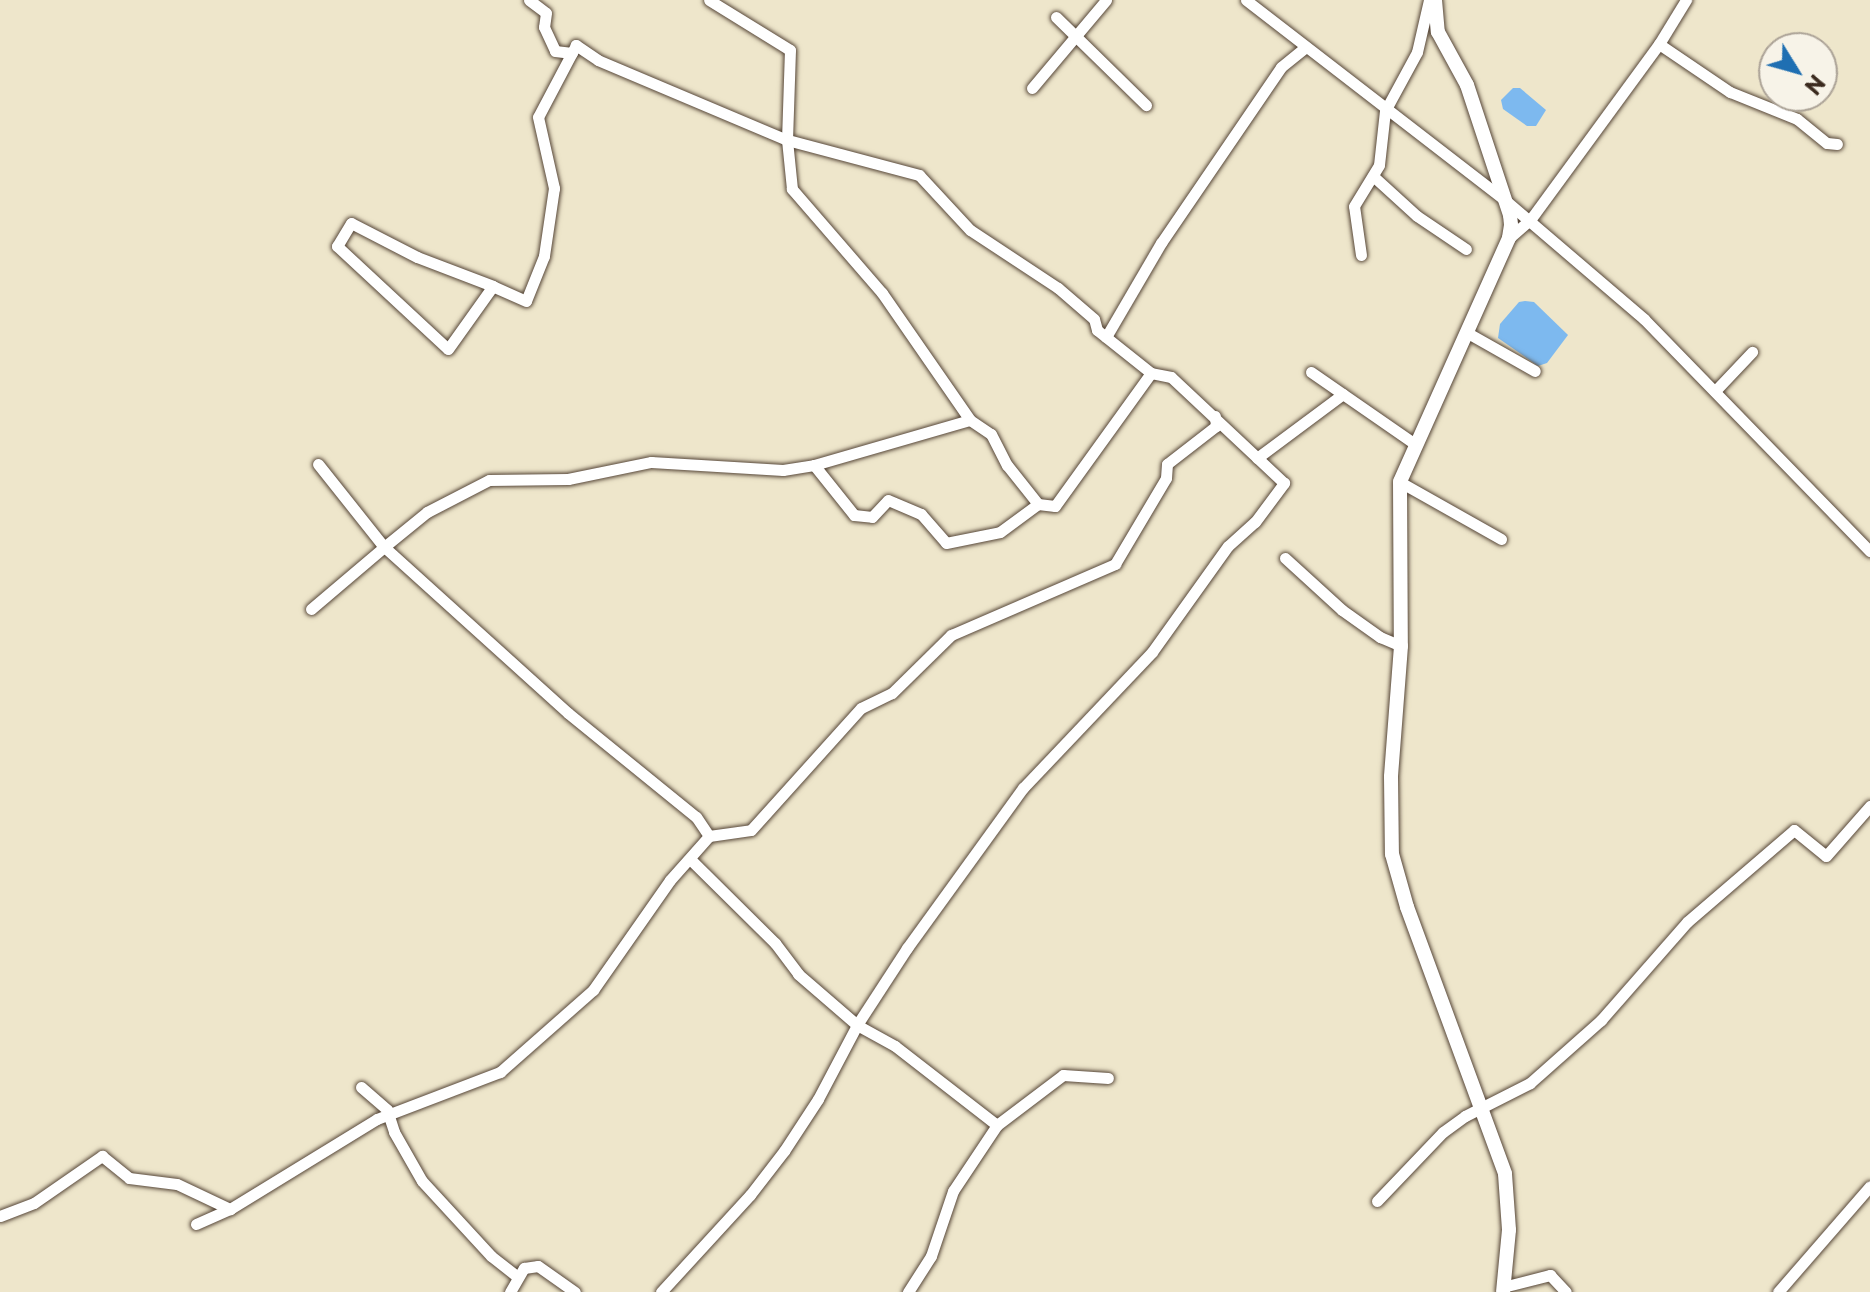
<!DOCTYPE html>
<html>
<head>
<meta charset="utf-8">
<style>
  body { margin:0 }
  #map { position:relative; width:1870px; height:1292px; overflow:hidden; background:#eee6cb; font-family:"Playpen Sans",sans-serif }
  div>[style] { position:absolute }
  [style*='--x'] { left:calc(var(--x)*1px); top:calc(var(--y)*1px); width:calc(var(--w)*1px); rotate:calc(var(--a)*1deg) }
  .water>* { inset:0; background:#7db9ef }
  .roads { filter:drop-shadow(0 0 2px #564638) drop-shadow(0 0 2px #564638) }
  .minor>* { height:11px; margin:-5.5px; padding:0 5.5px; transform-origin:5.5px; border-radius:5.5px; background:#fff }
  .major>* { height:14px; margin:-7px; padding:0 7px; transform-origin:7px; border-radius:7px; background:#fff }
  span { translate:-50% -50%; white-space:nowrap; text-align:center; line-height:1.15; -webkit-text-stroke:6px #f7f3e8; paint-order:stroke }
  .north { position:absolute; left:1758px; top:32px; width:80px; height:80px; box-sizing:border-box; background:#f7f3e8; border:2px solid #aca397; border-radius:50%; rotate:127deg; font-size:22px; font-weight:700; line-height:32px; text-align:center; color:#3b2a1e }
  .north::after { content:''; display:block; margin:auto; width:28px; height:36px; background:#1f6fb2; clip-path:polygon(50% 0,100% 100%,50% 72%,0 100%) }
</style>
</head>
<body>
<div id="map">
  <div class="water">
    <div style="clip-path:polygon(1513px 88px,1520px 88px,1546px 110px,1536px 126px,1527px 126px,1503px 109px,1501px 100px)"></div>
    <div style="clip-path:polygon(1525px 301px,1534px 302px,1568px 335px,1547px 363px,1538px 366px,1498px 338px,1500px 324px,1519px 302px)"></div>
  </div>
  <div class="roads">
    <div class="minor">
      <div style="--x:529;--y:0;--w:21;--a:37"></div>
      <div style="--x:546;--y:13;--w:14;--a:98"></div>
      <div style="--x:544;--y:27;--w:26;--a:65"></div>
      <div style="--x:555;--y:51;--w:17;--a:7"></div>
      <div style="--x:1246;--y:0;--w:329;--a:37.7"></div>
      <div style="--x:1506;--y:201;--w:182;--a:40.5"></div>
      <div style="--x:1644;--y:319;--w:324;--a:45.8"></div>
      <div style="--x:1056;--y:17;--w:126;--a:44.4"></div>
      <div style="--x:1659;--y:44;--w:86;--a:34.1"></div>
      <div style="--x:1730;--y:92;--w:72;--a:21.9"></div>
      <div style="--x:1797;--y:119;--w:38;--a:39"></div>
      <div style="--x:1827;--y:143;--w:10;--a:6"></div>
      <div style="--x:1032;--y:88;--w:115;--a:-49.9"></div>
      <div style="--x:1373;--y:176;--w:59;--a:42.3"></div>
      <div style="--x:1417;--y:216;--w:59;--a:34"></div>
      <div style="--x:1509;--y:238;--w:28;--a:-41"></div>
      <div style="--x:1530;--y:220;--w:218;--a:-53.8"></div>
      <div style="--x:1659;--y:44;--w:52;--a:-58.5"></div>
      <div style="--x:1361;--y:255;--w:49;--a:-98.1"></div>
      <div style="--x:1354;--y:206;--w:48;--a:-58.6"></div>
      <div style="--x:1379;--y:165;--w:54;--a:-83.7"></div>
      <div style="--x:1385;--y:111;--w:67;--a:-61.5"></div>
      <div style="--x:1417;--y:52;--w:53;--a:-77"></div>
      <div style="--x:1466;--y:332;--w:79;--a:29.5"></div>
      <div style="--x:1106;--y:337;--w:109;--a:-59.7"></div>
      <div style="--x:1161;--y:243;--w:213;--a:-55.7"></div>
      <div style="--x:1281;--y:67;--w:32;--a:-39"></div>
      <div style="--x:1311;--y:372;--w:126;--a:34.7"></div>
      <div style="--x:1715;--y:391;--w:54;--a:-46.5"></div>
      <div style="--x:970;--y:420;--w:25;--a:34"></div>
      <div style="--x:991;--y:434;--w:35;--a:63"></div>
      <div style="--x:1007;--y:465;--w:50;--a:51.5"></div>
      <div style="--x:1038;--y:504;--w:17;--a:7"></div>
      <div style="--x:1055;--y:506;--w:164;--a:-54.2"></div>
      <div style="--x:1257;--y:458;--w:107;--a:-36.7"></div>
      <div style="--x:814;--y:465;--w:64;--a:51.3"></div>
      <div style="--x:854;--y:515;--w:18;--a:6"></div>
      <div style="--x:872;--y:517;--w:23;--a:-47"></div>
      <div style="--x:888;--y:500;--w:36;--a:23"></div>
      <div style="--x:921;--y:514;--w:38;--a:49"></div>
      <div style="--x:946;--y:543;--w:55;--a:-11.5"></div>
      <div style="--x:1000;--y:532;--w:47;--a:-36.4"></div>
      <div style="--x:1400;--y:482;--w:116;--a:29.4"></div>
      <div style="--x:1285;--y:558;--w:77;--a:42.4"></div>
      <div style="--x:1342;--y:610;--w:47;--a:35.4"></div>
      <div style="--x:1380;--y:637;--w:23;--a:23"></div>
      <div style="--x:311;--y:609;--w:96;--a:-40.3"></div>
      <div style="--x:384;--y:547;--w:106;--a:-128.5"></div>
      <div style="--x:709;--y:836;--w:42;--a:-8.1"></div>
      <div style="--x:751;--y:830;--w:164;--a:-48"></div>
      <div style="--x:861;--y:708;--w:34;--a:-26"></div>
      <div style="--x:892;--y:693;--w:83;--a:-44.5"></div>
      <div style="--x:951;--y:635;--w:179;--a:-23.4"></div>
      <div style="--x:1115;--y:564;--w:100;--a:-59.3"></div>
      <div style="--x:1166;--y:478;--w:14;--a:-86"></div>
      <div style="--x:1167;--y:464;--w:62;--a:-37.8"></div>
      <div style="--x:1216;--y:426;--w:10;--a:-96"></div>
      <div style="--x:690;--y:859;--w:120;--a:44.7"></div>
      <div style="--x:775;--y:943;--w:39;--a:53"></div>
      <div style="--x:798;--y:974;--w:78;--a:40.8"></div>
      <div style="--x:857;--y:1025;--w:43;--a:28.9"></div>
      <div style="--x:895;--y:1046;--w:129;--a:37.8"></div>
      <div style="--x:997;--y:1125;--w:79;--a:123.7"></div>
      <div style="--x:953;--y:1191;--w:69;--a:108.7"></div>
      <div style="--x:931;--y:1256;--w:43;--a:122.6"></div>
      <div style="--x:361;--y:1087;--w:35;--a:41"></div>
      <div style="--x:387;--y:1110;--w:23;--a:72"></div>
      <div style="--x:394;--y:1132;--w:56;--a:60.3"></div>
      <div style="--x:422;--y:1181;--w:102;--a:47.4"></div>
      <div style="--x:491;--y:1256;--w:33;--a:38"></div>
      <div style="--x:997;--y:1125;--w:83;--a:-37.1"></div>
      <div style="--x:1063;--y:1075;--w:45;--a:3.8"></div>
      <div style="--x:1377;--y:1201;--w:95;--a:-46.3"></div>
      <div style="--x:1443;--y:1132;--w:27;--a:-36"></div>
      <div style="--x:1465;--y:1116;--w:73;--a:-26.9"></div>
      <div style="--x:1530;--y:1083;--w:95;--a:-41.6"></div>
      <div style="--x:1601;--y:1020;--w:130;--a:-48.7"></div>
      <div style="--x:1687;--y:922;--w:141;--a:-40.7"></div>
      <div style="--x:1794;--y:830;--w:41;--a:39.1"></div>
      <div style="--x:1826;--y:856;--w:67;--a:-48.7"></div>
      <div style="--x:0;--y:1216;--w:36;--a:-21"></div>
      <div style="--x:34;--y:1203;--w:83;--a:-34.7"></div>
      <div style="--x:102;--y:1156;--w:35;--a:39"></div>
      <div style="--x:129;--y:1178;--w:48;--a:7.1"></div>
      <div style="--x:177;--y:1184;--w:59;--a:25.3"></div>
      <div style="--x:230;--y:1209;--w:172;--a:-31.5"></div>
      <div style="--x:377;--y:1119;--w:132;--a:-20.9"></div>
      <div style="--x:500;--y:1072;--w:124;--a:-41.4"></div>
      <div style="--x:593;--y:990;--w:134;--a:-55"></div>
      <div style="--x:670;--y:880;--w:59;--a:-48.4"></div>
      <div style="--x:709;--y:836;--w:23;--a:-124"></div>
      <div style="--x:696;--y:817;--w:165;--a:-140.9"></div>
      <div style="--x:568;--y:713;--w:248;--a:-137.9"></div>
      <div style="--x:384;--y:547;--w:55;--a:-39.1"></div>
      <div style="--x:427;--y:512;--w:70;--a:-27.3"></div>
      <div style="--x:489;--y:480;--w:79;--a:-0.7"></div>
      <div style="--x:568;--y:479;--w:85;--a:-11.6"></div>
      <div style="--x:651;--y:462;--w:132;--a:3.5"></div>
      <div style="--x:783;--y:470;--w:31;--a:-9"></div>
      <div style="--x:814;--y:465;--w:162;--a:-16.1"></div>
      <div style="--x:970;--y:420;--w:155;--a:-124.7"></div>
      <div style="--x:882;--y:293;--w:138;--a:-130.9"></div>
      <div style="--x:792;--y:189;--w:49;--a:-95.8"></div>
      <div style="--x:787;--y:140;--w:205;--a:-157.1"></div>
      <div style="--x:598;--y:60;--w:27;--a:-146"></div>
      <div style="--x:576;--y:45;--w:81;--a:117.8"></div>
      <div style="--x:538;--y:117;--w:73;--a:77.3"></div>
      <div style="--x:554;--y:188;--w:69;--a:98.4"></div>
      <div style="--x:544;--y:256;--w:48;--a:111.8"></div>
      <div style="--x:526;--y:301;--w:36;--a:-156"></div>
      <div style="--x:493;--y:286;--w:81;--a:-159.1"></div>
      <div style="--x:417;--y:257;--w:74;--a:-152.7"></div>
      <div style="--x:351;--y:223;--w:27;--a:121"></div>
      <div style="--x:337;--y:246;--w:151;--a:42.9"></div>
      <div style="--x:448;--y:349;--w:77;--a:-54.5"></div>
      <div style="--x:196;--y:1224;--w:37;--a:-24"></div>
      <div style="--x:1503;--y:1287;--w:49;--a:-14.3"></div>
      <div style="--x:1550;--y:1275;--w:23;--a:47"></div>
      <div style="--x:510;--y:1292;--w:28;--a:-60"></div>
      <div style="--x:524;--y:1268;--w:14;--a:-8"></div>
      <div style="--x:538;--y:1266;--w:45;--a:35.1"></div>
      <div style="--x:661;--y:1292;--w:132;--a:-47.5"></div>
      <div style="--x:750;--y:1195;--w:56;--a:-52.3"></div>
      <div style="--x:784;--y:1151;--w:62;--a:-56.8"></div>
      <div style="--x:818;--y:1099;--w:84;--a:-62.2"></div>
      <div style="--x:857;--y:1025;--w:92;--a:-57"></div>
      <div style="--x:907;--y:948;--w:198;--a:-54.1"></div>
      <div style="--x:1023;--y:788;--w:187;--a:-46.5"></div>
      <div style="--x:1152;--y:652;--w:130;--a:-54.4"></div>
      <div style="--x:1228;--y:546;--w:36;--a:-42"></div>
      <div style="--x:1255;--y:522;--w:49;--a:-53.4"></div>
      <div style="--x:1284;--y:483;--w:155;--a:-136.8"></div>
      <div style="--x:1171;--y:377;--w:20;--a:-169"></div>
      <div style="--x:1151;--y:373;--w:69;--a:-141.5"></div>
      <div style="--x:1097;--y:330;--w:11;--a:-105"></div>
      <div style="--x:1094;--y:319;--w:48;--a:-139.3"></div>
      <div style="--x:1058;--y:288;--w:105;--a:-146.6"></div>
      <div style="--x:970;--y:230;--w:75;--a:-132.8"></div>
      <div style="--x:919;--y:175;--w:137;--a:-165.1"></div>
      <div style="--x:787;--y:140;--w:90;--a:-88.1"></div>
      <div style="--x:790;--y:50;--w:95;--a:-148.3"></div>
      <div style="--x:1778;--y:1292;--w:140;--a:-49"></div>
    </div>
    <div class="major">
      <div style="--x:1435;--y:0;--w:32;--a:85"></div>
      <div style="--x:1438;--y:32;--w:60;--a:61.3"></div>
      <div style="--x:1467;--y:85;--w:137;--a:71.7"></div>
      <div style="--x:1510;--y:215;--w:10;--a:84"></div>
      <div style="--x:1511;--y:225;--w:13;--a:99"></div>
      <div style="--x:1509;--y:238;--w:267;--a:114.1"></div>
      <div style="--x:1400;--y:482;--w:164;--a:89.7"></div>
      <div style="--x:1401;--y:646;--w:131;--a:94.4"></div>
      <div style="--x:1391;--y:777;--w:77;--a:89.3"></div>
      <div style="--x:1392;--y:854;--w:55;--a:74.2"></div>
      <div style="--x:1407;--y:907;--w:284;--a:69.8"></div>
      <div style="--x:1505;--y:1174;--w:56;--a:85.9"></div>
      <div style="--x:1509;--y:1230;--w:62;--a:95.5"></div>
    </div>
  </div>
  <div class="north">N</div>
</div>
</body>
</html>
